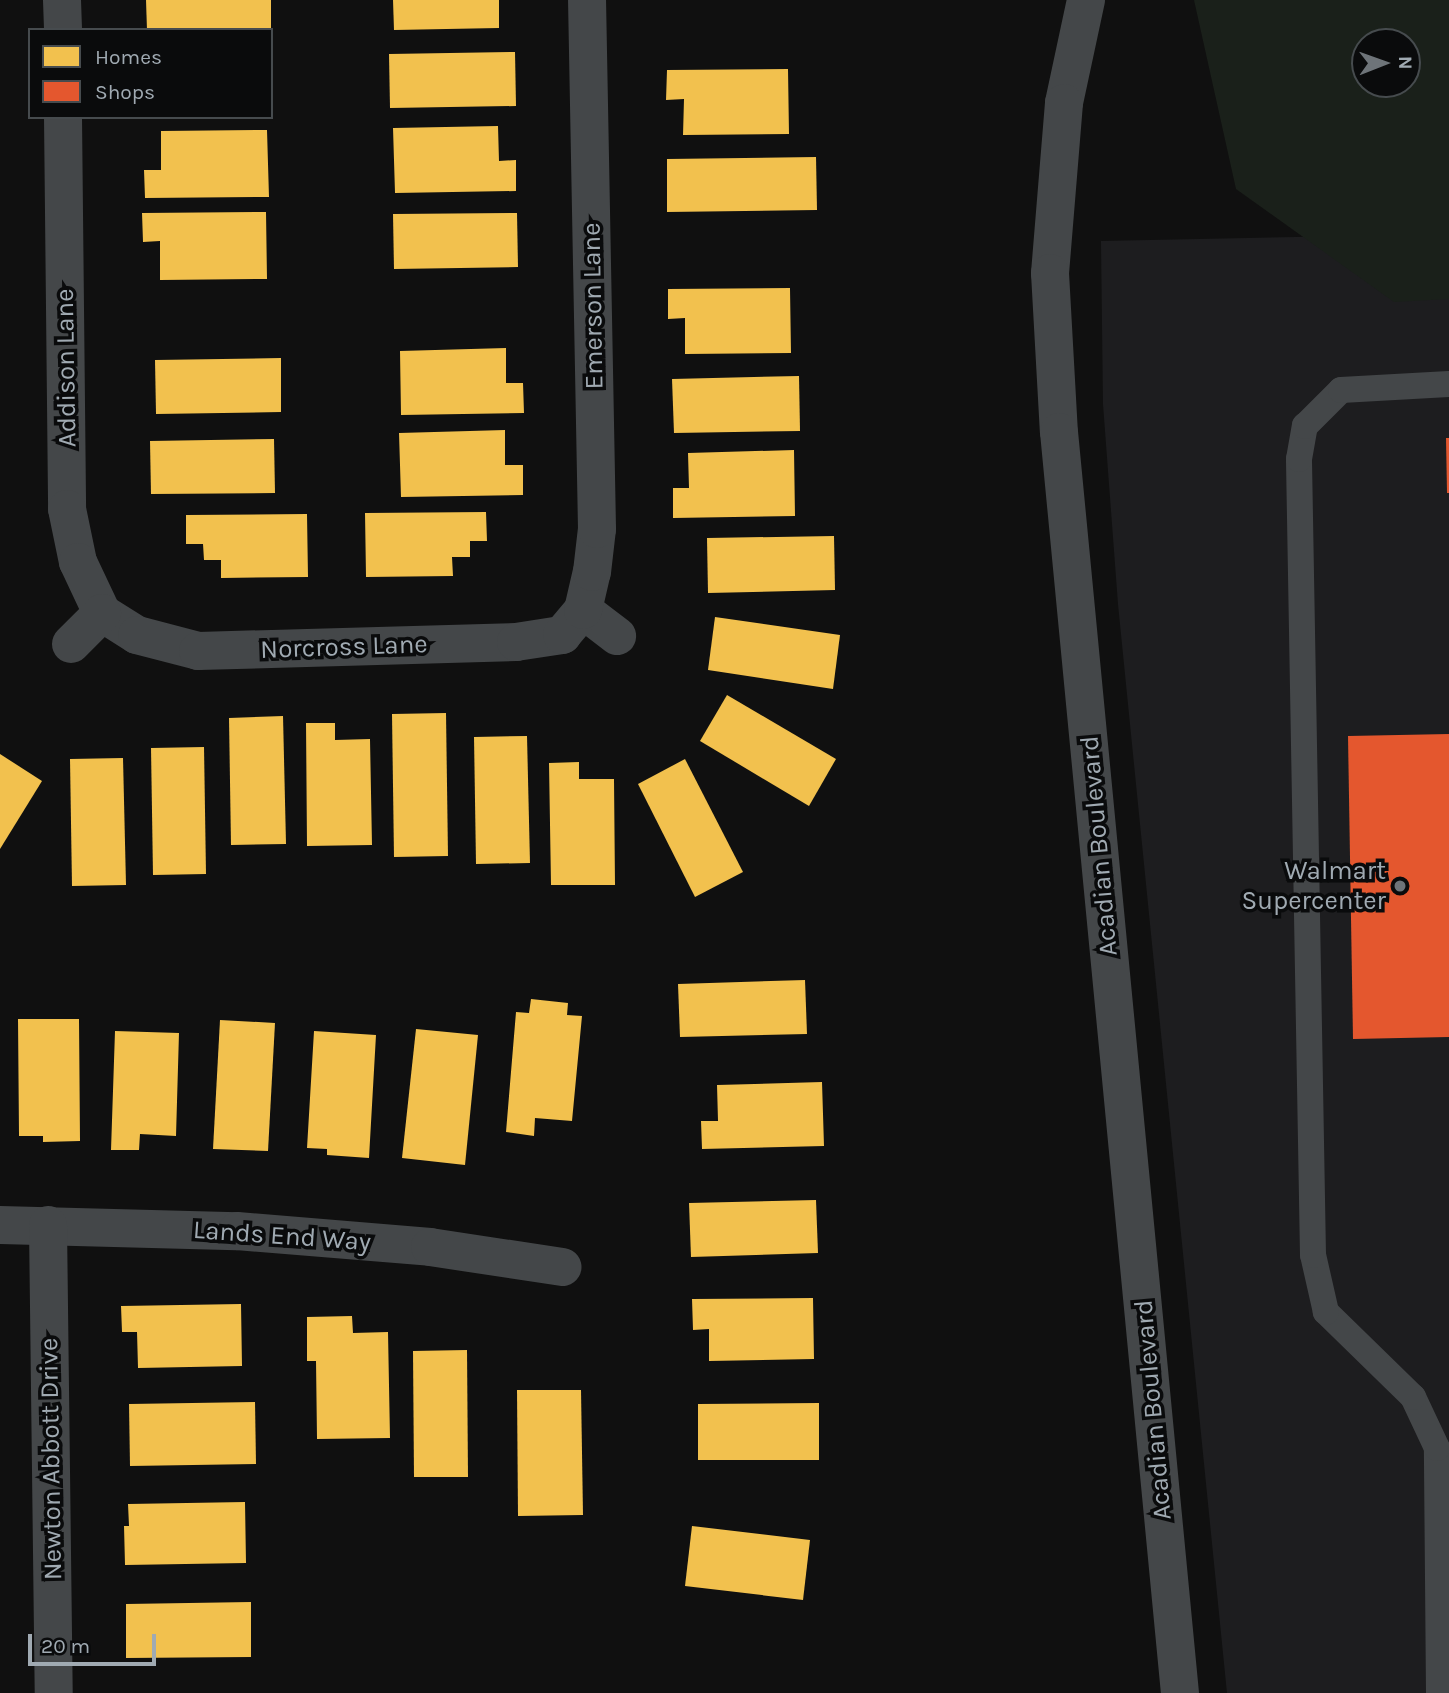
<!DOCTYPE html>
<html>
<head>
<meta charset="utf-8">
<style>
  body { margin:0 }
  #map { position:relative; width:1449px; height:1693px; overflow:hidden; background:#101010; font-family:Karla,sans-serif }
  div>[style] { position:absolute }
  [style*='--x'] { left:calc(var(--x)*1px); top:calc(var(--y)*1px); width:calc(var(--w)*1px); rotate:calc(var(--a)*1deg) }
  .built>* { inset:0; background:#1d1d1f }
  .green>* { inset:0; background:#1a201a }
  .homes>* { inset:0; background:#f2c14e }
  .shops>* { inset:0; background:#e4572e }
  .lane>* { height:26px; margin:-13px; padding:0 13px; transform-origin:13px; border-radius:13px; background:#444749 }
  .street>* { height:38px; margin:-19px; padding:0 19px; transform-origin:19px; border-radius:19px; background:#444749 }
  .dots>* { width:19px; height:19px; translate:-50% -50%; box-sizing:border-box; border:4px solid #0a0b0c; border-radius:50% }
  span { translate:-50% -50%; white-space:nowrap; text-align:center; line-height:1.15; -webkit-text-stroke:7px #0a0b0c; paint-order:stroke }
  .street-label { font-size:26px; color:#a0aab2 }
  .poi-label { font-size:26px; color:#a0aab2 }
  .right { translate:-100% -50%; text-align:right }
  .legend { position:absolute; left:28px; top:28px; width:245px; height:91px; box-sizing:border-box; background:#0a0b0c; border:2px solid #464b4e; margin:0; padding:9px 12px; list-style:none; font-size:21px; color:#a0aab2 }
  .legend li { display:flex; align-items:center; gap:14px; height:35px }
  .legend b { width:35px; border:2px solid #464b4e }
  .north { position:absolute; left:1351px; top:28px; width:70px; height:70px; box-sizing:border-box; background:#0a0b0c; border:2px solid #464b4e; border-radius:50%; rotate:89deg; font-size:19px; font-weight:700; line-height:28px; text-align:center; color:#a0aab2 }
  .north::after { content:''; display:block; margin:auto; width:24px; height:32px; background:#6e7479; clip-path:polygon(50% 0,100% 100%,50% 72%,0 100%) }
  .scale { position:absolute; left:28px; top:1634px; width:128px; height:32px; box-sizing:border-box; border:4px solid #a0aab2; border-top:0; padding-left:9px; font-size:21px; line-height:24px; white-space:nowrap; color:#a0aab2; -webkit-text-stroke:5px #0a0b0c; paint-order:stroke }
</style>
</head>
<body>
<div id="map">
  <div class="built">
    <div style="clip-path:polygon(1449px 234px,1449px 1693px,1227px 1693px,1118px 604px,1103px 404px,1101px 241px)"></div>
  </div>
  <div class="green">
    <div style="clip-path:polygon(evenodd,1194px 0,1449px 0,1449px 299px,1394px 302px,1236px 189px,1194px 0,1365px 42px,1407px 42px,1407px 84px,1365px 84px,1365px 42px)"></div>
  </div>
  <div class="homes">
    <div style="clip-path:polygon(146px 0,271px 0,271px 28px,147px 30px)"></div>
    <div style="clip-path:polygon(393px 0,499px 0,499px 28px,394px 30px)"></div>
    <div style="clip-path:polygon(515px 52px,516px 106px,390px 108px,389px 54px)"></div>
    <div style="clip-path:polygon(788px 69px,789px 134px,683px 135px,684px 99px,666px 100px,667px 70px)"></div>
    <div style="clip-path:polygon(498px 126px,499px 161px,516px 160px,516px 191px,395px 193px,393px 128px)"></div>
    <div style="clip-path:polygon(267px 130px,269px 197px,145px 198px,144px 170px,161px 170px,161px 131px)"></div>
    <div style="clip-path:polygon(816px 157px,817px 210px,667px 212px,667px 159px)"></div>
    <div style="clip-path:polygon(266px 212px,267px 279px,160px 280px,160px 241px,143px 242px,142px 213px)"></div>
    <div style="clip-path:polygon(517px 213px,518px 267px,394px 269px,393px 214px)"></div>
    <div style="clip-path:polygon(790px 288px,791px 353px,685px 354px,685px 318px,668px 319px,668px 289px)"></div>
    <div style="clip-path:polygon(506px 348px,506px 383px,523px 383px,524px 413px,401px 415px,400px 351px)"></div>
    <div style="clip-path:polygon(281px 358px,281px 412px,156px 414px,155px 360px)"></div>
    <div style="clip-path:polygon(799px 376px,800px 431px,674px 433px,672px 379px)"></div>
    <div style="clip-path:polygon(505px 430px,505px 465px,523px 465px,523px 495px,401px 497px,399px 433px)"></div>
    <div style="clip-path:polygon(274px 439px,275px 493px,151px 494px,150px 441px)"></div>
    <div style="clip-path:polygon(794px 450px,795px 516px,673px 518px,673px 488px,689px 488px,688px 453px)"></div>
    <div style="clip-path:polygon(486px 512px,487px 541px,470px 541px,470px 557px,452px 557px,453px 576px,366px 577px,365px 513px)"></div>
    <div style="clip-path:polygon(307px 514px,308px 577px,221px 578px,221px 560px,204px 560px,203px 544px,186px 544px,186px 515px)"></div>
    <div style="clip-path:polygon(834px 536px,835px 590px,708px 593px,707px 538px)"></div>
    <div style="clip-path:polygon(715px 617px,840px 635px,833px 689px,708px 670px)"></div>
    <div style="clip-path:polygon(727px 695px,836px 759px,809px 806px,700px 741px)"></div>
    <div style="clip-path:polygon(446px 713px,448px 856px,394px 857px,392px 714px)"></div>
    <div style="clip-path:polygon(283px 716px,286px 844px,231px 845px,229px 718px)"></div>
    <div style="clip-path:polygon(306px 723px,335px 723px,335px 740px,370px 739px,372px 845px,307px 846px)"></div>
    <div style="clip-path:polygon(527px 736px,530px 863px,476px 864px,474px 737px)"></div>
    <div style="clip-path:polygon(204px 747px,206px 874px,153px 875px,151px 748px)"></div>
    <div style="clip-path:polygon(0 754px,42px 781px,0 849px)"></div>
    <div style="clip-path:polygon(123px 758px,126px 885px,72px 886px,70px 759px)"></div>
    <div style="clip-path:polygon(685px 759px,743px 872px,695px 897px,638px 784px)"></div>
    <div style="clip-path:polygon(579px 762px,579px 779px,614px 779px,615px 885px,551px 885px,549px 763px)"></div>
    <div style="clip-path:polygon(805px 980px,807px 1034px,680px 1037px,678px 984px)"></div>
    <div style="clip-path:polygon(531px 999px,568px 1003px,567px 1015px,582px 1016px,572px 1121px,535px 1118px,534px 1136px,506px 1132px,516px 1012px,529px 1013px)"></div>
    <div style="clip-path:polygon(18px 1019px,79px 1019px,80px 1141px,43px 1142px,43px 1136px,19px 1136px)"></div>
    <div style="clip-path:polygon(220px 1020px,275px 1023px,268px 1151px,213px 1149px)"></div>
    <div style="clip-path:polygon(416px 1029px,478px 1035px,465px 1165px,402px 1158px)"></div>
    <div style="clip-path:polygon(115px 1031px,179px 1033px,176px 1136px,140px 1134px,139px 1150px,111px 1150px)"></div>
    <div style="clip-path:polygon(314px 1031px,376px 1035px,369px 1158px,327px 1155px,327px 1149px,307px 1148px)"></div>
    <div style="clip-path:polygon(822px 1082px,824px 1146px,702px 1149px,701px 1121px,718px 1121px,717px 1085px)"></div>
    <div style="clip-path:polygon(816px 1200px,818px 1253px,691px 1257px,689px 1203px)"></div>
    <div style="clip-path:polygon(813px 1298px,814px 1359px,709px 1361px,709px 1329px,693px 1330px,692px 1299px)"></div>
    <div style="clip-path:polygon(241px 1304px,242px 1366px,138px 1368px,137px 1332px,122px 1332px,121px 1306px)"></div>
    <div style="clip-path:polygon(352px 1316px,353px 1333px,388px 1332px,390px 1438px,317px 1439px,316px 1361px,307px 1361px,307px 1317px)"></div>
    <div style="clip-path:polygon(467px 1350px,468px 1477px,414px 1477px,413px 1351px)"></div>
    <div style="clip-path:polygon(517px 1390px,581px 1390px,583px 1515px,518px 1516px)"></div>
    <div style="clip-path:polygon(255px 1402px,256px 1464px,130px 1466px,129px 1404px)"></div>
    <div style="clip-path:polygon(819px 1403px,819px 1460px,698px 1460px,698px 1404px)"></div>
    <div style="clip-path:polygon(245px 1502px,246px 1563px,125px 1565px,124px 1526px,129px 1526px,128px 1504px)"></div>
    <div style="clip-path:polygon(692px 1526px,810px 1540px,803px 1600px,685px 1586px)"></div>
    <div style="clip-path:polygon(251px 1602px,251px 1657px,126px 1658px,126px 1604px)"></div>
  </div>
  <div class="shops">
    <div style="clip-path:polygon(1446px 438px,1449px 438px,1449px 493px,1447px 493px)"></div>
    <div style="clip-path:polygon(1449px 734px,1449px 1037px,1353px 1039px,1348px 736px)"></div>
  </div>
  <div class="lane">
    <div style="--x:1439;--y:1693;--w:245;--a:-90.5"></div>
    <div style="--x:1437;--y:1448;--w:56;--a:-115.2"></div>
    <div style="--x:1413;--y:1397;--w:122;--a:-135.7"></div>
    <div style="--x:1326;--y:1312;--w:58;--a:-102.8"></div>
    <div style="--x:1313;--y:1255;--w:796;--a:-91.01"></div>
    <div style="--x:1299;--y:459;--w:34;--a:-80"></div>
    <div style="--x:1305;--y:426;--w:51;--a:-45"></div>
    <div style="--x:1341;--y:390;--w:108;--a:-3.2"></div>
  </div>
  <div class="street">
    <div style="--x:62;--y:0;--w:30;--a:88"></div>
    <div style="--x:1086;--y:0;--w:105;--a:102.1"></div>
    <div style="--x:1064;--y:103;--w:171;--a:94.7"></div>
    <div style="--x:1050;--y:273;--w:159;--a:86.8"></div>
    <div style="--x:1059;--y:432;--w:1267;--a:84.52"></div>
    <div style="--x:63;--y:117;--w:392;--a:89.4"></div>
    <div style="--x:67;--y:509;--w:54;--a:78.3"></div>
    <div style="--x:78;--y:562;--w:56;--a:64.8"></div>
    <div style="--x:583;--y:610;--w:43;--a:37.4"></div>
    <div style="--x:102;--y:613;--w:41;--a:32.2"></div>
    <div style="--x:137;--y:635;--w:63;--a:14.7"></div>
    <div style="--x:198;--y:651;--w:318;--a:-1.6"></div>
    <div style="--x:516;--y:642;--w:47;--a:-8.7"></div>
    <div style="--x:562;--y:635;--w:33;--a:-50"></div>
    <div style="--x:583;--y:610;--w:39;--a:-77"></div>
    <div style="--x:592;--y:572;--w:43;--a:-83.4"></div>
    <div style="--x:597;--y:529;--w:529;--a:-91.08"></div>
    <div style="--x:71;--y:644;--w:44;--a:-45"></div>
    <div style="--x:0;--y:1225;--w:237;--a:1.5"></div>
    <div style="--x:237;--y:1231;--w:194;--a:4.7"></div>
    <div style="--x:430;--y:1247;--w:134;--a:8.6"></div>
    <div style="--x:48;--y:1225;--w:468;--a:89.3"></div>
  </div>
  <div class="dots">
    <div style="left:1400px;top:886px;background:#6e7479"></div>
  </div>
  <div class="street-label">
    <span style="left:593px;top:306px;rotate:-91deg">Emerson Lane</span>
    <span style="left:66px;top:368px;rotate:-91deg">Addison Lane</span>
    <span style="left:344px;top:647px;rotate:-2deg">Norcross Lane</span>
    <span style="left:1099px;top:846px;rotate:-95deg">Acadian Boulevard</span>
    <span style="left:282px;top:1236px;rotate:4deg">Lands End Way</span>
    <span style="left:1153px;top:1410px;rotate:-95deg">Acadian Boulevard</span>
    <span style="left:51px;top:1459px;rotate:-91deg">Newton Abbott Drive</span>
  </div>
  <div class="poi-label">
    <span class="right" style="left:1386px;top:886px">Walmart<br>Supercenter</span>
  </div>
  <ul class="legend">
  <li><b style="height:19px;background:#f2c14e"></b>Homes</li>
  <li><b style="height:19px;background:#e4572e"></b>Shops</li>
  </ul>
  <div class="north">N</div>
  <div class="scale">20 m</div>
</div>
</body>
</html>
